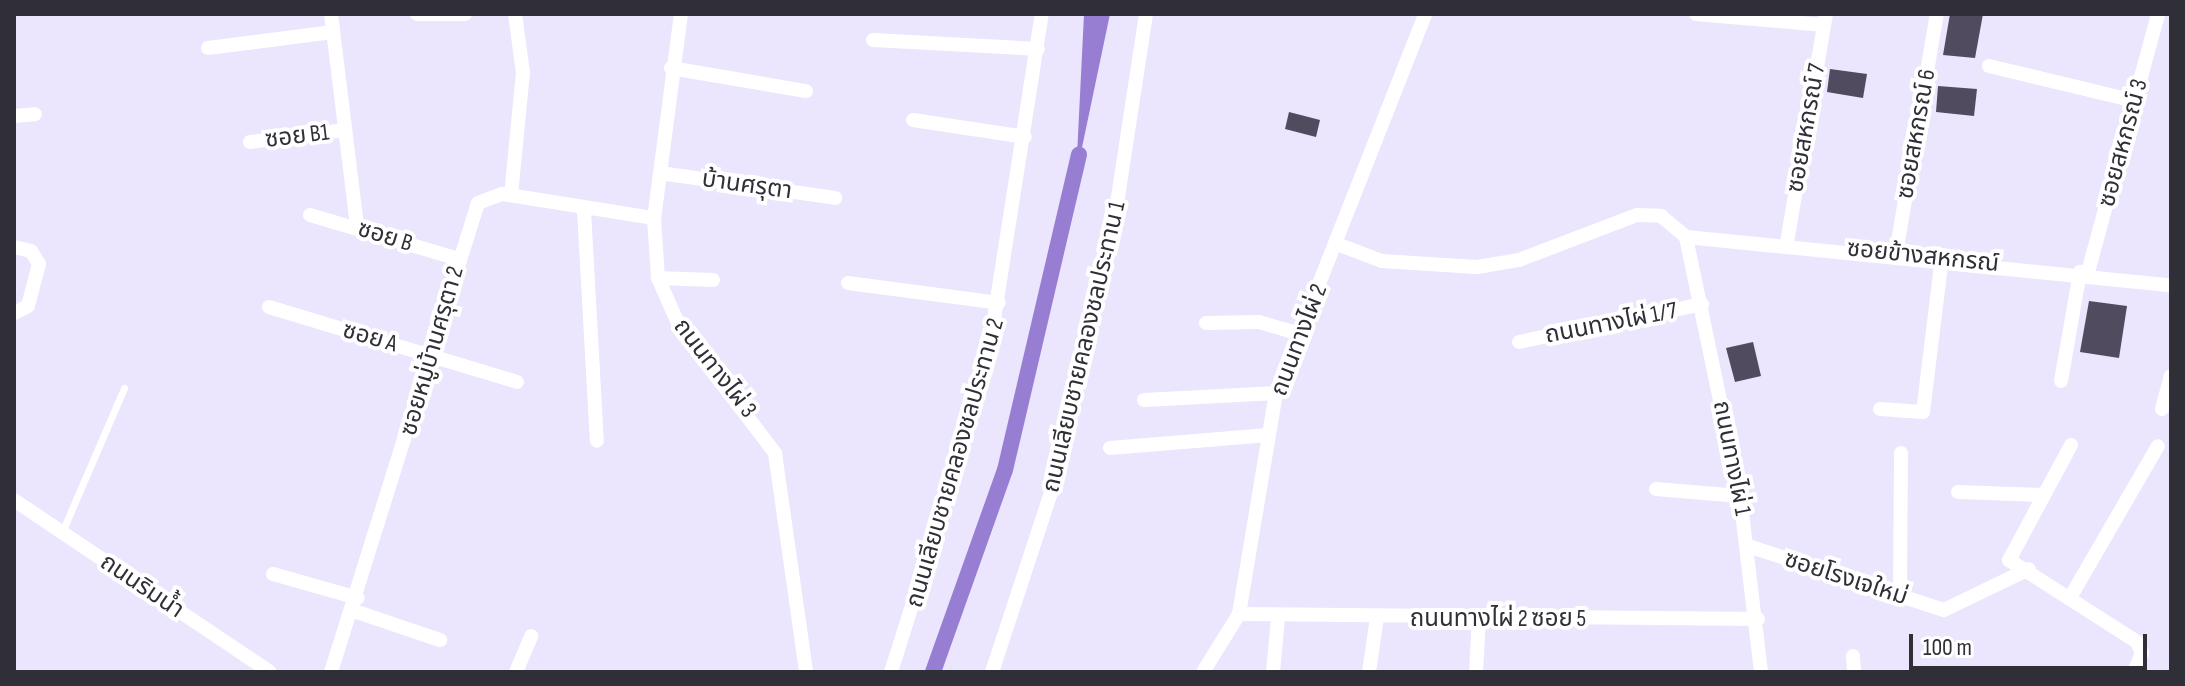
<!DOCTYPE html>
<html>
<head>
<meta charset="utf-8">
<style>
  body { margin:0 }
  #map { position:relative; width:2185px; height:686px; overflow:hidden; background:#ebe5fd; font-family:"Sofia Sans Condensed","Noto Sans Thai",sans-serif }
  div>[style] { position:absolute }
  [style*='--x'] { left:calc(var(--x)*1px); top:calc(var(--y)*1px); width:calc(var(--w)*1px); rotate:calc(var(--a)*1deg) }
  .water>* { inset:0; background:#987ed2 }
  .canal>* { height:16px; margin:-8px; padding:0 8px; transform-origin:8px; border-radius:8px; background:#987ed2 }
  .building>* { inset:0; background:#504b5f }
  .service>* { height:7px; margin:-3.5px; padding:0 3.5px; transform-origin:3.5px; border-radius:3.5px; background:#fff }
  .minor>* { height:14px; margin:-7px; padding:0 7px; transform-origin:7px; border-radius:7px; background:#fff }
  span { translate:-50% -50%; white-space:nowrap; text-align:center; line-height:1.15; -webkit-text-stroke:8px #fff; paint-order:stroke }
  .street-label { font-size:24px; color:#302e37 }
  .frame { position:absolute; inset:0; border:16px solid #302e37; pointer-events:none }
  .scale { position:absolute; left:1909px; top:634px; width:238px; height:36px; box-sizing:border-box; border:4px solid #302e37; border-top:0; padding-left:10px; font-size:24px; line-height:28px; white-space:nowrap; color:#302e37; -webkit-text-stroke:6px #fff; paint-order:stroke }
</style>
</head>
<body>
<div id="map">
  <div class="water">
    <div style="clip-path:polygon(1084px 14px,1110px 14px,1076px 176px)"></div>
  </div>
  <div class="canal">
    <div style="--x:933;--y:672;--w:214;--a:-70.4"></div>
    <div style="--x:1005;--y:470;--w:324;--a:-76.8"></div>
  </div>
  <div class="building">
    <div style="clip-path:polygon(1950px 14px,1983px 14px,1975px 58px,1943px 55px)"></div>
    <div style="clip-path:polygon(1830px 69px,1867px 74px,1863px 98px,1827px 92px)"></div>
    <div style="clip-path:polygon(1938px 86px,1977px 89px,1974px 116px,1936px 112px)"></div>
    <div style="clip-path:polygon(1289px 112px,1320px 120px,1316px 137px,1285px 129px)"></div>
    <div style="clip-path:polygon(2089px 301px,2127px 306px,2119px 358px,2080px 352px)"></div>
    <div style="clip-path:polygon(1753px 342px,1761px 376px,1735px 382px,1726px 348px)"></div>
  </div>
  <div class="service">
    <div style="--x:62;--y:532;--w:157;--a:-66.7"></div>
  </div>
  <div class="minor">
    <div style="--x:331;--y:14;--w:215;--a:83"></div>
    <div style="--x:417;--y:14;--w:48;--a:0"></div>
    <div style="--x:681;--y:14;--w:206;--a:97.5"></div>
    <div style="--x:654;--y:218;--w:60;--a:86.2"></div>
    <div style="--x:658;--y:278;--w:57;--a:66.1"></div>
    <div style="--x:681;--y:330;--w:155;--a:52.6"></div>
    <div style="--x:775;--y:453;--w:221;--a:81.9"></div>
    <div style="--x:1696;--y:14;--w:128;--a:4.9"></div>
    <div style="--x:873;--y:40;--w:165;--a:3.1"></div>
    <div style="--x:208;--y:48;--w:126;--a:-7.3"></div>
    <div style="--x:1989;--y:66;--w:150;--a:13.5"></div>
    <div style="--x:671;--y:68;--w:137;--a:9.7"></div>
    <div style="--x:14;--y:116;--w:21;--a:-5"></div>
    <div style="--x:913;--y:120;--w:113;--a:8.6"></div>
    <div style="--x:250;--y:142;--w:96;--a:-7.2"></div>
    <div style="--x:660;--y:173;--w:177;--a:8.1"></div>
    <div style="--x:511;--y:195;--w:123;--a:-84.4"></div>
    <div style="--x:523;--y:73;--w:60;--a:-97.7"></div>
    <div style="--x:584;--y:211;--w:230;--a:86.8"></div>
    <div style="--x:310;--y:215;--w:155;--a:16.5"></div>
    <div style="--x:1787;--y:242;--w:231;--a:-80.3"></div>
    <div style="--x:1337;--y:244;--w:48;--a:20.7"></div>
    <div style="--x:1382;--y:261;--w:95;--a:3.6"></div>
    <div style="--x:1477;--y:267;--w:43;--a:-9.5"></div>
    <div style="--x:1519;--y:260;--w:126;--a:-20.9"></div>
    <div style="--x:1637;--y:215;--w:24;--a:2"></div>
    <div style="--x:1661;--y:216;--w:33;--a:40"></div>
    <div style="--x:14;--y:247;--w:17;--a:13"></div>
    <div style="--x:31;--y:251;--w:15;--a:58"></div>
    <div style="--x:39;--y:264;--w:43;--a:104.7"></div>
    <div style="--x:28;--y:306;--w:16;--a:153"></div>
    <div style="--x:1896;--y:253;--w:242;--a:-80.3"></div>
    <div style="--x:2088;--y:272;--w:267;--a:-74.8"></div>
    <div style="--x:658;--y:278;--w:55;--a:2.1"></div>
    <div style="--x:848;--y:283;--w:152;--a:7.5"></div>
    <div style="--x:269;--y:307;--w:259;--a:16.8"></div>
    <div style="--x:1206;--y:323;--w:53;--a:-1.1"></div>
    <div style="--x:1259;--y:322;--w:43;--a:16.3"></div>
    <div style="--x:1519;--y:342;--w:187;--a:-11.7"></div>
    <div style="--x:2061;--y:381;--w:111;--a:-80.1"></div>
    <div style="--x:1144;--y:400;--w:132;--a:-3"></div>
    <div style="--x:1880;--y:409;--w:43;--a:4"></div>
    <div style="--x:1923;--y:412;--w:155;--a:-83"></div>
    <div style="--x:2162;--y:409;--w:34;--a:-75"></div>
    <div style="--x:2071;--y:445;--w:131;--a:118.3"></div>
    <div style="--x:2009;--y:560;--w:152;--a:32.6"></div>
    <div style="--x:2137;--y:642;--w:12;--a:66"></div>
    <div style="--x:2142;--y:653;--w:21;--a:113"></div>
    <div style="--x:1110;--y:448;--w:159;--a:-4.7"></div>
    <div style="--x:1656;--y:489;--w:84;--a:4.8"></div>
    <div style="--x:1958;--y:492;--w:86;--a:2"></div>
    <div style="--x:14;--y:500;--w:308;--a:33.9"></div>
    <div style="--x:1748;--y:546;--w:206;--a:18.1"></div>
    <div style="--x:1944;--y:610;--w:94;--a:-25.8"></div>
    <div style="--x:273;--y:574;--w:88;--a:15.8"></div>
    <div style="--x:1900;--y:594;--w:141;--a:-89.6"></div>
    <div style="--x:2071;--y:596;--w:173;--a:-59.9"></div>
    <div style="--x:354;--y:611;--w:91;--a:18.6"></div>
    <div style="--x:1239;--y:614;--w:519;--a:0.55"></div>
    <div style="--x:1853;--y:656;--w:16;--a:86"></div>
    <div style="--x:331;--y:672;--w:491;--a:-72.6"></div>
    <div style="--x:478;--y:203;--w:26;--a:-21"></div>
    <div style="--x:502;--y:194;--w:154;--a:9"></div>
    <div style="--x:516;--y:672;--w:39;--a:-67"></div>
    <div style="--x:891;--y:672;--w:317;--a:-72.5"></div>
    <div style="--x:986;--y:370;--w:360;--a:-81.1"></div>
    <div style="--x:992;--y:672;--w:215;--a:-71.8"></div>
    <div style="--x:1059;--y:468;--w:277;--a:-77.7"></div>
    <div style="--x:1118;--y:197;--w:185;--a:-81.3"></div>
    <div style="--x:1203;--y:672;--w:68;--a:-58.2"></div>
    <div style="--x:1239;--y:614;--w:224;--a:-80.5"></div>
    <div style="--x:1276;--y:393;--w:407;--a:-68.5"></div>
    <div style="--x:1273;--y:672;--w:54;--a:-84.7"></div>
    <div style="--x:1369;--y:672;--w:55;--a:-81.6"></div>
    <div style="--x:1476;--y:672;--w:54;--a:-86.8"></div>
    <div style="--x:1761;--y:672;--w:177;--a:-96.8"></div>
    <div style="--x:1740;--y:496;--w:265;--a:-101.8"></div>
    <div style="--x:1686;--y:237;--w:487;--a:5.7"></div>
  </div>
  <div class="street-label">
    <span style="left:1806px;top:128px;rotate:-80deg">ซอยสหกรณ์ 7</span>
    <span style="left:1916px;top:134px;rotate:-80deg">ซอยสหกรณ์ 6</span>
    <span style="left:297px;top:136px;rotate:-7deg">ซอย B1</span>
    <span style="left:2123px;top:143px;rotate:-75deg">ซอยสหกรณ์ 3</span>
    <span style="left:747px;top:185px;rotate:8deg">บ้านศรุตา</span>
    <span style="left:385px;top:236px;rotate:17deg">ซอย B</span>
    <span style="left:1923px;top:256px;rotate:6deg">ซอยข้างสหกรณ์</span>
    <span style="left:1611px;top:323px;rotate:-11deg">ถนนทางไผ่ 1/7</span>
    <span style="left:370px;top:337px;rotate:16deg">ซอย A</span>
    <span style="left:1299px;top:340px;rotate:-69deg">ถนนทางไผ่ 2</span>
    <span style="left:1084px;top:347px;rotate:-77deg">ถนนเลียบชายคลองชลประทาน 1</span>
    <span style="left:432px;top:351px;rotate:-74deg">ซอยหมู่บ้านศรุตา 2</span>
    <span style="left:715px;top:368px;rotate:52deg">ถนนทางไผ่ 3</span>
    <span style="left:1732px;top:458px;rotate:79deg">ถนนทางไผ่ 1</span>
    <span style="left:955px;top:463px;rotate:-74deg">ถนนเลียบชายคลองชลประทาน 2</span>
    <span style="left:1846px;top:578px;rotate:18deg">ซอยโรงเจใหม่</span>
    <span style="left:142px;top:586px;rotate:34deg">ถนนริมน้ำ</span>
    <span style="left:1498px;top:619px">ถนนทางไผ่ 2 ซอย 5</span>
  </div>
  <div class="frame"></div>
  <div class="scale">100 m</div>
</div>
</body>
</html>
